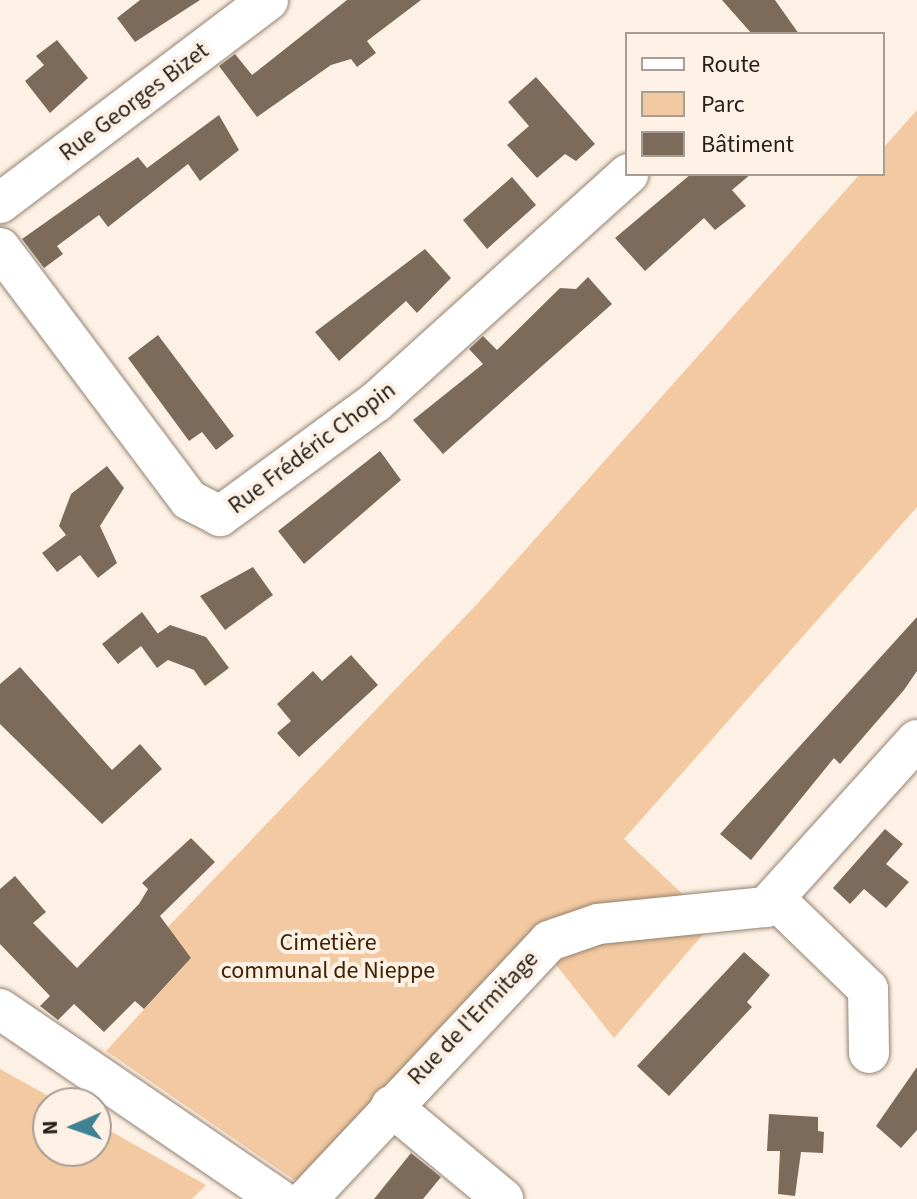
<!DOCTYPE html>
<html>
<head>
<meta charset="utf-8">
<style>
  body { margin:0 }
  #map { position:relative; width:917px; height:1199px; overflow:hidden; background:#fdf1e6; font-family:"Source Sans 3",sans-serif }
  div>[style] { position:absolute }
  [style*='--x'] { left:calc(var(--x)*1px); top:calc(var(--y)*1px); width:calc(var(--w)*1px); rotate:calc(var(--a)*1deg) }
  .green>* { inset:0; background:#f2c9a1 }
  .building>* { inset:0; background:#7c6b5a }
  .roads { filter:drop-shadow(0 0 2px #948270) drop-shadow(0 0 2px #948270) }
  .minor>* { height:40px; margin:-20px; padding:0 20px; transform-origin:20px; border-radius:20px; background:#fff }
  span { translate:-50% -50%; white-space:nowrap; text-align:center; line-height:1.15; -webkit-text-stroke:8px #fdf1e6; paint-order:stroke }
  .street-label { font-size:24px; color:#261f18 }
  .park-label { font-size:24px; color:#412200 }
  .legend { position:absolute; left:625px; top:32px; width:260px; height:144px; box-sizing:border-box; background:#fdf1e6; border:2px solid #a79d94; margin:0; padding:10px 14px; list-style:none; font-size:24px; color:#261f18 }
  .legend li { display:flex; align-items:center; gap:16px; height:40px }
  .legend b { width:40px; border:2px solid #a79d94 }
  .north { position:absolute; left:32px; top:1087px; width:80px; height:80px; box-sizing:border-box; background:#fdf1e6; border:2px solid #a79d94; border-radius:50%; rotate:268deg; font-size:22px; font-weight:700; line-height:32px; text-align:center; color:#261f18 }
  .north::after { content:''; display:block; margin:auto; width:28px; height:36px; background:#3f8292; clip-path:polygon(50% 0,100% 100%,50% 72%,0 100%) }
</style>
</head>
<body>
<div id="map">
  <div class="green">
    <div style="clip-path:polygon(917px 110px,917px 507px,624px 839px,689px 900px,549px 918px,300px 1184px,106px 1051px,191px 958px,164px 931px,478px 603px,860px 174px,883px 174px,883px 148px)"></div>
    <div style="clip-path:polygon(704px 933px,614px 1038px,553px 961px,585px 945px)"></div>
    <div style="clip-path:polygon(0 1069px,61px 1103px,48px 1103px,48px 1151px,96px 1151px,96px 1123px,206px 1185px,192px 1199px,0 1199px)"></div>
  </div>
  <div class="building">
    <div style="clip-path:polygon(140px 0,200px 0,135px 42px,117px 18px)"></div>
    <div style="clip-path:polygon(347px 0,421px 0,367px 41px,376px 53px,357px 67px,351px 59px,331px 65px,257px 117px,219px 66px,235px 54px,252px 75px)"></div>
    <div style="clip-path:polygon(722px 0,775px 0,799px 34px,752px 34px)"></div>
    <div style="clip-path:polygon(57px 40px,88px 78px,50px 113px,25px 81px,44px 65px,36px 56px)"></div>
    <div style="clip-path:polygon(536px 77px,595px 144px,576px 161px,565px 154px,537px 178px,507px 145px,529px 126px,508px 102px)"></div>
    <div style="clip-path:polygon(219px 115px,239px 150px,200px 181px,188px 164px,108px 227px,99px 215px,57px 246px,63px 254px,44px 268px,22px 239px,138px 157px,147px 168px)"></div>
    <div style="clip-path:polygon(691px 174px,751px 174px,732px 190px,746px 206px,715px 230px,704px 218px,645px 271px,615px 238px)"></div>
    <div style="clip-path:polygon(512px 177px,536px 205px,487px 249px,463px 220px)"></div>
    <div style="clip-path:polygon(425px 249px,451px 278px,417px 313px,406px 301px,339px 361px,315px 332px)"></div>
    <div style="clip-path:polygon(588px 277px,612px 304px,443px 454px,413px 420px,483px 364px,469px 349px,483px 336px,497px 350px,560px 288px,576px 289px)"></div>
    <div style="clip-path:polygon(158px 335px,234px 436px,216px 450px,202px 432px,189px 441px,128px 358px)"></div>
    <div style="clip-path:polygon(380px 451px,401px 480px,304px 564px,278px 531px)"></div>
    <div style="clip-path:polygon(107px 466px,124px 488px,100px 526px,117px 563px,98px 578px,80px 555px,57px 572px,42px 553px,66px 535px,59px 526px,71px 494px)"></div>
    <div style="clip-path:polygon(253px 567px,273px 595px,225px 630px,200px 596px)"></div>
    <div style="clip-path:polygon(142px 612px,158px 634px,150px 639px,170px 625px,206px 637px,229px 668px,205px 686px,194px 670px,168px 660px,157px 668px,141px 646px,118px 664px,102px 644px)"></div>
    <div style="clip-path:polygon(917px 617px,917px 671px,904px 690px,840px 764px,834px 758px,751px 860px,720px 834px)"></div>
    <div style="clip-path:polygon(351px 655px,378px 685px,299px 757px,277px 733px,291px 721px,277px 704px,313px 671px,322px 681px)"></div>
    <div style="clip-path:polygon(20px 667px,112px 770px,140px 744px,162px 769px,102px 824px,0 724px,0 684px)"></div>
    <div style="clip-path:polygon(885px 829px,903px 844px,886px 864px,909px 882px,886px 908px,864px 889px,850px 904px,833px 888px)"></div>
    <div style="clip-path:polygon(191px 838px,215px 862px,160px 916px,191px 958px,144px 1009px,135px 1001px,104px 1032px,74px 1004px,58px 1020px,40px 1006px,50px 996px,0 944px,0 889px,15px 876px,46px 912px,33px 923px,77px 968px,139px 904px,148px 889px,142px 883px)"></div>
    <div style="clip-path:polygon(744px 952px,770px 975px,747px 1002px,752px 1007px,669px 1096px,637px 1066px)"></div>
    <div style="clip-path:polygon(917px 1067px,917px 1130px,901px 1148px,876px 1126px)"></div>
    <div style="clip-path:polygon(769px 1114px,818px 1117px,818px 1131px,824px 1132px,823px 1153px,801px 1152px,795px 1196px,778px 1194px,780px 1151px,767px 1151px)"></div>
    <div style="clip-path:polygon(411px 1153px,441px 1177px,423px 1199px,374px 1199px)"></div>
  </div>
  <div class="roads">
    <div class="minor">
      <div style="--x:0;--y:203;--w:336;--a:-37.1"></div>
      <div style="--x:0;--y:248;--w:315;--a:53.1"></div>
      <div style="--x:189;--y:500;--w:35;--a:27"></div>
      <div style="--x:220;--y:516;--w:193;--a:-36.2"></div>
      <div style="--x:376;--y:402;--w:340;--a:-42.1"></div>
      <div style="--x:776;--y:900;--w:128;--a:44.1"></div>
      <div style="--x:868;--y:989;--w:64;--a:89.1"></div>
      <div style="--x:0;--y:1009;--w:338;--a:34.3"></div>
      <div style="--x:391;--y:1106;--w:146;--a:39.7"></div>
      <div style="--x:307;--y:1199;--w:354;--a:-46.8"></div>
      <div style="--x:549;--y:941;--w:52;--a:-19.1"></div>
      <div style="--x:598;--y:924;--w:169;--a:-5.8"></div>
      <div style="--x:766;--y:907;--w:225;--a:-47.9"></div>
    </div>
  </div>
  <div class="street-label">
    <span style="left:134px;top:102px;rotate:-37deg">Rue Georges Bizet</span>
    <span style="left:312px;top:448px;rotate:-37deg">Rue Frédéric Chopin</span>
    <span style="left:473px;top:1018px;rotate:-46deg">Rue de l'Ermitage</span>
  </div>
  <div class="park-label">
    <span style="left:328px;top:957px">Cimetière<br>communal de Nieppe</span>
  </div>
  <ul class="legend">
  <li><b style="height:10px;background:#fff"></b>Route</li>
  <li><b style="height:22px;background:#f2c9a1"></b>Parc</li>
  <li><b style="height:22px;background:#7c6b5a"></b>Bâtiment</li>
  </ul>
  <div class="north">N</div>
</div>
</body>
</html>
